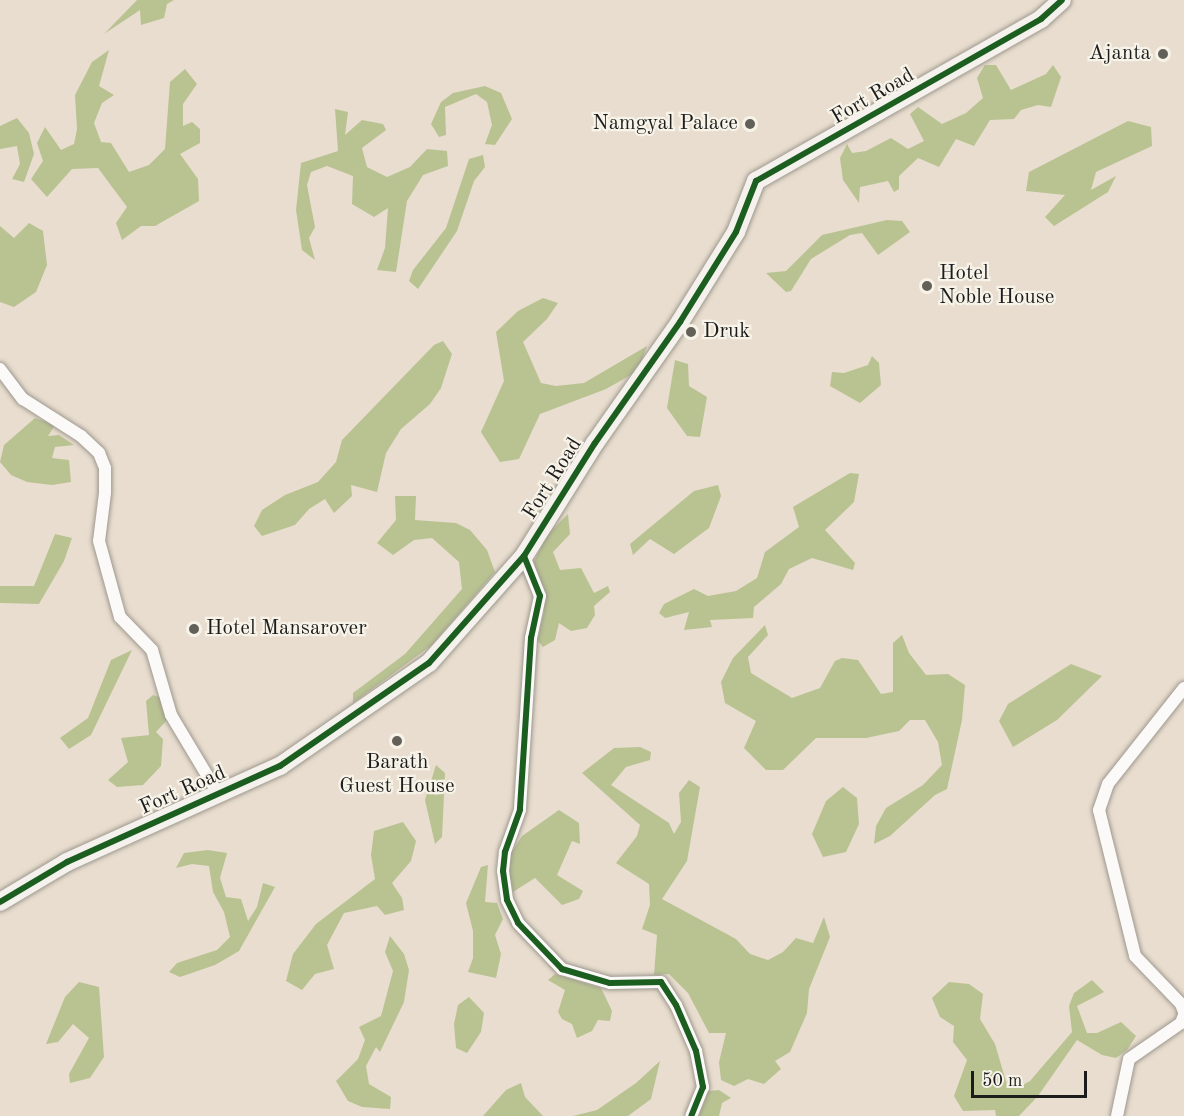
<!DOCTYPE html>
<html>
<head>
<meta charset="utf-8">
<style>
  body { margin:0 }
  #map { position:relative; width:1184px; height:1116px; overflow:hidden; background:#e8ddce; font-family:"Old Standard TT",serif }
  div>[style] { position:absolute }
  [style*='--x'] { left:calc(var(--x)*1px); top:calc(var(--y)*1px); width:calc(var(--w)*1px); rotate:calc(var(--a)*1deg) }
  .forest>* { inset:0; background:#b9c392 }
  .roads { filter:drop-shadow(0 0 2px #9e988f) drop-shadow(0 0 2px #9e988f) }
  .street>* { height:12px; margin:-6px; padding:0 6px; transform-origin:6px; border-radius:6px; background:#fcfaf8 }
  .secondary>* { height:18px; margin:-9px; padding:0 9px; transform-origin:9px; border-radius:9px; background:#f5f1ed }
  .cycleway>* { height:6px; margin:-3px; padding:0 3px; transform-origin:3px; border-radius:3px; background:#1b5e20 }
  .dots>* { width:16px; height:16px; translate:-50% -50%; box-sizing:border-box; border:3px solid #f7f3e8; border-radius:50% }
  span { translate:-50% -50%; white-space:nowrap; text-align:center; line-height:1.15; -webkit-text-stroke:4.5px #f7f3e8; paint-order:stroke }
  .poi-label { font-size:21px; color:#1c1c1c }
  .right { translate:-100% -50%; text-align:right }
  .left { translate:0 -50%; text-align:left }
  .street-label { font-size:21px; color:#1c1c1c }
  .scale { position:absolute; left:971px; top:1071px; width:116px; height:27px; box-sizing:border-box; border:3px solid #1c1c1c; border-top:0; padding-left:8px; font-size:18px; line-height:21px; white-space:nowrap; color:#1c1c1c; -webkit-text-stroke:4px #f7f3e8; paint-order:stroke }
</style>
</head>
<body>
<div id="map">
  <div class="forest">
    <div style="clip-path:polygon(137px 0,174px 0,167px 4px,164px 18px,141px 25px,140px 10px,104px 34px)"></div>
    <div style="clip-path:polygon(109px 50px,99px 86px,114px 95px,102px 103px,94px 123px,101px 142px,111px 143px,129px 172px,149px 165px,165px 149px,170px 82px,185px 69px,197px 84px,183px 104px,183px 126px,192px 122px,200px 129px,200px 143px,180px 154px,198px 179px,199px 201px,155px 226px,141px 226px,122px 240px,116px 223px,127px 207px,98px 168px,72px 169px,47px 197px,31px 179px,43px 161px,37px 143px,45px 127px,61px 150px,74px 144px,77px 129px,75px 95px,92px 62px)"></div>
    <div style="clip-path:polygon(985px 65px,996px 65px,1011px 90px,1046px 74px,1053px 65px,1061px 77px,1051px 107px,1038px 105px,1021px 110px,1014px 119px,990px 120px,974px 146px,956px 139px,939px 167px,918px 158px,899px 176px,899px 189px,894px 192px,888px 181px,860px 187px,859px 203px,843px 180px,840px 158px,847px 144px,852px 153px,866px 151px,891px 138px,908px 149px,924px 141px,910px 114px,918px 107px,942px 124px,966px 113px,983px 98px,977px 78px)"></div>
    <div style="clip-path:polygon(485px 86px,501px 93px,512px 119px,495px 145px,485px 144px,492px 125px,487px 102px,476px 94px,445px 107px,446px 135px,439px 137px,431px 124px,441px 102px,453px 93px)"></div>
    <div style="clip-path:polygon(335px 109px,348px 112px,345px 135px,362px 120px,383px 124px,386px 130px,362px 148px,367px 167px,387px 177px,410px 167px,427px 149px,447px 151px,448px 166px,423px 175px,407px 201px,396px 272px,377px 270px,385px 248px,388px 208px,374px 217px,352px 204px,353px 176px,327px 166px,311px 172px,307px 185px,315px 227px,309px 238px,315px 260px,302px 250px,296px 210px,301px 163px,338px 151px)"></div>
    <div style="clip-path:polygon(17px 118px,29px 133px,34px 154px,24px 182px,12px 179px,20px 164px,17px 146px,0 149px,0 126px)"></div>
    <div style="clip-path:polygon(1128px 121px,1151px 127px,1152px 146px,1096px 172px,1091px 190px,1116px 176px,1108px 192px,1054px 226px,1045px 217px,1065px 195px,1026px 191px,1029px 172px)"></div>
    <div style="clip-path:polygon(483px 155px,485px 167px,474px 181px,457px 231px,418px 289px,409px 281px,413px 270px,446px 228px,469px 159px)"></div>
    <div style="clip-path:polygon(887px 220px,902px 221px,910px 232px,878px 255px,862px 233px,850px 235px,811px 259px,791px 291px,786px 292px,766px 273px,786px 271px,822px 235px)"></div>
    <div style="clip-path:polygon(29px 223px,43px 231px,47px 265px,36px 292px,14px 307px,0 302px,0 226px,14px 238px)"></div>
    <div style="clip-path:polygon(543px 298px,558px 303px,547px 319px,523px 342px,541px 383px,556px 386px,584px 383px,647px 346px,638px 371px,606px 389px,540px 414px,519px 459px,500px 462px,481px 432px,504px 381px,496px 332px,518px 311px)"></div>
    <div style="clip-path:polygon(443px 341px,452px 354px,441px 388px,430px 404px,401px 429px,386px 453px,377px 492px,351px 485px,352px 496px,334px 513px,325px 499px,309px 509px,295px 525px,262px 536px,254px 526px,262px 510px,285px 495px,318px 482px,336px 462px,342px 440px,434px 345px)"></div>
    <div style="clip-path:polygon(872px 356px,879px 363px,881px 385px,860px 403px,830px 386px,832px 372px,844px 373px,868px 365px)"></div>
    <div style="clip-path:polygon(675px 360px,688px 364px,689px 386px,707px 397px,700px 437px,687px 436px,667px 408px)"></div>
    <div style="clip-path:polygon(35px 418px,55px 425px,48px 436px,59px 435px,74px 445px,55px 447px,52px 458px,69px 460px,71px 482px,52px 485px,27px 482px,11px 475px,0 462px,4px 445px)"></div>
    <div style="clip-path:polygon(850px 473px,859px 474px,854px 502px,825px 530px,855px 563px,853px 570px,812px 558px,789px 569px,781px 584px,754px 607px,753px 618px,710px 620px,712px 627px,684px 630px,689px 612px,665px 618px,659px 613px,664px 604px,694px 589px,708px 596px,736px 591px,757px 578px,765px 552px,799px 527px,793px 507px)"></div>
    <div style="clip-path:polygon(718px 485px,721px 496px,709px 528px,674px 554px,650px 539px,633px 555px,630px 544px,694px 491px)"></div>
    <div style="clip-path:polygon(395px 496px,416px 496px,415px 520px,456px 523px,470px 530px,487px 550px,495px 572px,432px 645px,353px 703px,353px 693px,405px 654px,462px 589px,459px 562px,432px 538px,414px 540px,393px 555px,377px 543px,396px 520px)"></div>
    <div style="clip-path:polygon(568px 514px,570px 534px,553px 552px,560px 570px,581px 568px,594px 593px,608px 586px,610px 592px,594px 606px,595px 615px,587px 628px,571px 631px,559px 623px,555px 640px,543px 647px,537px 640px,544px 612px,533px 564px,546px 536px)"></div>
    <div style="clip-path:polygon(55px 534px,72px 538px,64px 561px,39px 604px,0 603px,0 586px,34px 586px)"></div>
    <div style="clip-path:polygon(765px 625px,768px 635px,748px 657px,751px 673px,792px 698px,820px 688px,835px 661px,842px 658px,858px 660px,881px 694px,893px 692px,893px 643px,902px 635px,909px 653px,926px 675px,948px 674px,965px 685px,962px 720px,947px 789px,935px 795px,890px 836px,874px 844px,876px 826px,886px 808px,923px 785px,942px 765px,938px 742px,925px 720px,910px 720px,899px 731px,866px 738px,816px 738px,783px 770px,766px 770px,744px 748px,756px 721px,725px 703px,721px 682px,733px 658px)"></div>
    <div style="clip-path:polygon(132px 650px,91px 735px,69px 749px,60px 738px,88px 718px,111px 660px)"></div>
    <div style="clip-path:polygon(1071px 664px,1102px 676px,1057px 720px,1013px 747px,999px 721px,1008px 704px)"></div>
    <div style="clip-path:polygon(153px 695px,162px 698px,167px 720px,156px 732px,163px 739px,161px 766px,143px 785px,117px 787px,108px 780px,128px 762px,121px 738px,149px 735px,146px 701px)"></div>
    <div style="clip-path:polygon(640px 747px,651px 752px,650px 760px,626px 767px,611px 785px,669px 823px,674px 834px,681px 822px,679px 793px,689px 780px,700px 787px,687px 861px,662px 899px,736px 939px,750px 954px,768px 960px,783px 952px,796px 938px,813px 943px,824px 917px,830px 937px,809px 989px,807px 1013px,790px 1052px,775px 1061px,781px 1069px,764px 1084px,748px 1079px,734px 1086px,721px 1080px,719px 1062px,726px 1033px,709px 1033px,688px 993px,669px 974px,654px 975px,657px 935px,642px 929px,650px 905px,649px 884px,616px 863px,637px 836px,640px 825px,582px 773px,614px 748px)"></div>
    <div style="clip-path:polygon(436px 765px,445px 773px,442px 837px,435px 844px,425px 800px)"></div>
    <div style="clip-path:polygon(843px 787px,857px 798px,859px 824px,846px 852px,823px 857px,812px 834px,826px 801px)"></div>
    <div style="clip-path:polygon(559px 810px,579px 823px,580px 844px,572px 841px,557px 875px,583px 891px,579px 899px,562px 905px,535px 878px,513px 892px,508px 869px,511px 853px,522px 836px)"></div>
    <div style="clip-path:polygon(403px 822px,416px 841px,411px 861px,392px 883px,402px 898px,404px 910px,385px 915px,377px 906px,344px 913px,327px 945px,334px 969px,315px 974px,302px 990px,286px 981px,293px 954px,316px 924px,375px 879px,371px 855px,374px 831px)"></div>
    <div style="clip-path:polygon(208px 850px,227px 853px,220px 878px,226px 897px,241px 899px,248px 921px,257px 907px,263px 883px,275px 887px,239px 951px,215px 965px,180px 977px,169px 972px,177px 963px,217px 950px,230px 937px,224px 912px,213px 892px,209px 866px,192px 864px,176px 868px,184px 853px)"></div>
    <div style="clip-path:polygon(488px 865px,485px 902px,497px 903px,503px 919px,495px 935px,501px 954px,496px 978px,468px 972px,473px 958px,473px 931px,466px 903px,481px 867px)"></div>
    <div style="clip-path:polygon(390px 936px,404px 954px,409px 970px,404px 1002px,380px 1052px,376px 1047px,366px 1066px,369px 1084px,391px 1097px,390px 1109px,362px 1107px,348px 1101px,336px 1081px,358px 1059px,365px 1040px,359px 1027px,381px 1016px,393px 971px,385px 952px)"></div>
    <div style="clip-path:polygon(555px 974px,601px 988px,612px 1011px,610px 1021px,598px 1020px,592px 1031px,577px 1038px,572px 1024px,562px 1019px,558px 1012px,565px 990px,548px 980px)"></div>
    <div style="clip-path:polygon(1092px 980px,1104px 992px,1077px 1006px,1087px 1033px,1097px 1033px,1121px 1022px,1136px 1036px,1127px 1050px,1116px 1058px,1102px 1055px,1077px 1040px,1038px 1096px,1019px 1116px,996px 1116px,995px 1110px,963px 1111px,954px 1096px,967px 1060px,953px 1042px,954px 1026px,940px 1017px,932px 998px,949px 982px,969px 984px,983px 994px,980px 1019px,995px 1044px,1008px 1088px,1019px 1087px,1030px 1081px,1072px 1032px,1069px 1006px,1074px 993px)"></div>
    <div style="clip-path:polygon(79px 982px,99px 987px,104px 1057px,90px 1078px,70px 1083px,69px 1074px,89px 1038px,73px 1024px,58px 1042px,46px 1044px,65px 997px)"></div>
    <div style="clip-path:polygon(469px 997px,484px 1013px,481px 1032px,467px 1053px,456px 1048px,454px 1024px,458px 1005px)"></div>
    <div style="clip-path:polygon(660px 1061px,651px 1099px,628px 1116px,573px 1116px,597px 1110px,636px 1083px)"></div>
    <div style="clip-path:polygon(521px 1083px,525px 1097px,543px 1116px,483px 1116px,506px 1090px)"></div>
    <div style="clip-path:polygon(719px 1090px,731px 1098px,722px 1103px,719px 1116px,699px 1116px,708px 1091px)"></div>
  </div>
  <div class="roads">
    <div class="street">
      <div style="--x:0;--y:369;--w:38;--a:53"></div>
      <div style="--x:23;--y:399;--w:69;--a:32.5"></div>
      <div style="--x:81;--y:436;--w:25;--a:43"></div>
      <div style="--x:99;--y:453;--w:16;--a:68"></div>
      <div style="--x:105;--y:468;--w:25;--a:90"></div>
      <div style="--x:105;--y:493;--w:48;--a:97.1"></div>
      <div style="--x:99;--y:541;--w:79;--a:74.6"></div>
      <div style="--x:120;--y:617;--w:46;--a:45.9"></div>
      <div style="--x:152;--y:650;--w:68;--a:73.7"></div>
      <div style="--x:171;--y:715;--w:90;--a:59.1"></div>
      <div style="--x:524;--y:556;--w:43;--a:68.2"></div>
      <div style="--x:540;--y:596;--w:43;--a:102.1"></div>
      <div style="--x:531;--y:638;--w:172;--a:93.7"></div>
      <div style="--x:520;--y:810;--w:45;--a:109.7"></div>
      <div style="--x:505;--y:852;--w:19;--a:96"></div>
      <div style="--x:503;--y:871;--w:29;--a:82"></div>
      <div style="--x:507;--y:900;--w:25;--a:64"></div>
      <div style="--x:518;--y:923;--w:64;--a:46.3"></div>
      <div style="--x:562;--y:969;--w:50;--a:16.3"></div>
      <div style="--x:610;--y:983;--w:51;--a:-1.1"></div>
      <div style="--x:661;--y:982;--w:27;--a:57"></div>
      <div style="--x:676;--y:1005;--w:50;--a:66.5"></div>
      <div style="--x:696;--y:1051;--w:37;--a:79"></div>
      <div style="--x:703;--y:1087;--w:31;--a:112"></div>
      <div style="--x:1184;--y:688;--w:122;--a:128.4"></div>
      <div style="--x:1108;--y:784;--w:28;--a:109"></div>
      <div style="--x:1099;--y:810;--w:150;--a:76.1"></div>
      <div style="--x:1135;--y:956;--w:66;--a:46.2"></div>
      <div style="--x:1181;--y:1004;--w:9;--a:69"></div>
      <div style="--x:1117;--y:1116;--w:58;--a:-78.1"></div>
      <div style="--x:1129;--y:1059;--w:63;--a:-34.7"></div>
      <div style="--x:1181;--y:1023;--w:9;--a:-69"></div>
    </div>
    <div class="secondary">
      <div style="--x:0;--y:902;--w:78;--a:-30.8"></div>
      <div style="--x:67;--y:862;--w:234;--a:-24.3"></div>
      <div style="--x:280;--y:766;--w:181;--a:-34.7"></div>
      <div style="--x:429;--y:663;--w:143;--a:-48.4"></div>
      <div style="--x:524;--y:556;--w:133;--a:-57.9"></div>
      <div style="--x:595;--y:443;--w:148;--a:-54.9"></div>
      <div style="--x:680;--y:322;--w:106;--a:-58.1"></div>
      <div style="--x:736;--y:232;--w:55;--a:-68.6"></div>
      <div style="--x:756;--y:181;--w:328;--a:-29.6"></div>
      <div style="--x:1041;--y:19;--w:28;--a:-42"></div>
    </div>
  </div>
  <div class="cycleway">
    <div style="--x:524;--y:556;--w:43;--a:68.2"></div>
    <div style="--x:540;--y:596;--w:43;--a:102.1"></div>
    <div style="--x:531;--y:638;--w:172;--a:93.7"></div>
    <div style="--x:520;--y:810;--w:45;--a:109.7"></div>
    <div style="--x:505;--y:852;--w:19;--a:96"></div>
    <div style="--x:503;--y:871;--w:29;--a:82"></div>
    <div style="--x:507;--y:900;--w:25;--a:64"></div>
    <div style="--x:518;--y:923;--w:64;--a:46.3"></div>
    <div style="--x:562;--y:969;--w:50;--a:16.3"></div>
    <div style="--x:610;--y:983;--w:51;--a:-1.1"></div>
    <div style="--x:661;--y:982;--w:27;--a:57"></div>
    <div style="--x:676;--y:1005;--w:50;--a:66.5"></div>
    <div style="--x:696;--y:1051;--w:37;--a:79"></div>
    <div style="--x:703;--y:1087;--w:31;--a:112"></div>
    <div style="--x:0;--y:902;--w:78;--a:-30.8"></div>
    <div style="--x:67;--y:862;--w:234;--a:-24.3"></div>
    <div style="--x:280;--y:766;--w:181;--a:-34.7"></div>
    <div style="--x:429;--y:663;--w:143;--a:-48.4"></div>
    <div style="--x:524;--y:556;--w:133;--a:-57.9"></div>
    <div style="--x:595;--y:443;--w:148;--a:-54.9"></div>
    <div style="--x:680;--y:322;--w:106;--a:-58.1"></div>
    <div style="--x:736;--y:232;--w:55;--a:-68.6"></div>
    <div style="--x:756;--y:181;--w:328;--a:-29.6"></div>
    <div style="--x:1041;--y:19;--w:28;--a:-42"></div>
  </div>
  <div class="dots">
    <div style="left:1163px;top:54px;background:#63605a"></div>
    <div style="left:750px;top:124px;background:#63605a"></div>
    <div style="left:927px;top:286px;background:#63605a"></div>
    <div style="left:691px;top:332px;background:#63605a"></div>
    <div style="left:194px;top:629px;background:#63605a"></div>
    <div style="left:397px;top:741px;background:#63605a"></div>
  </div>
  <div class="poi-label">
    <span class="right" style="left:1151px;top:54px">Ajanta</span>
    <span class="right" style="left:738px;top:124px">Namgyal Palace</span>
    <span class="left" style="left:939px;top:286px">Hotel<br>Noble House</span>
    <span class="left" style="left:703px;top:332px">Druk</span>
    <span class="left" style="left:206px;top:629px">Hotel Mansarover</span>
    <span style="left:397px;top:775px">Barath<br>Guest House</span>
  </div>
  <div class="street-label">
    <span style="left:873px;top:97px;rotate:-30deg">Fort Road</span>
    <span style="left:553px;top:479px;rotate:-58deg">Fort Road</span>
    <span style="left:183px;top:791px;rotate:-24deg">Fort Road</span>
  </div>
  <div class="scale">50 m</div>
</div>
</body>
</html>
